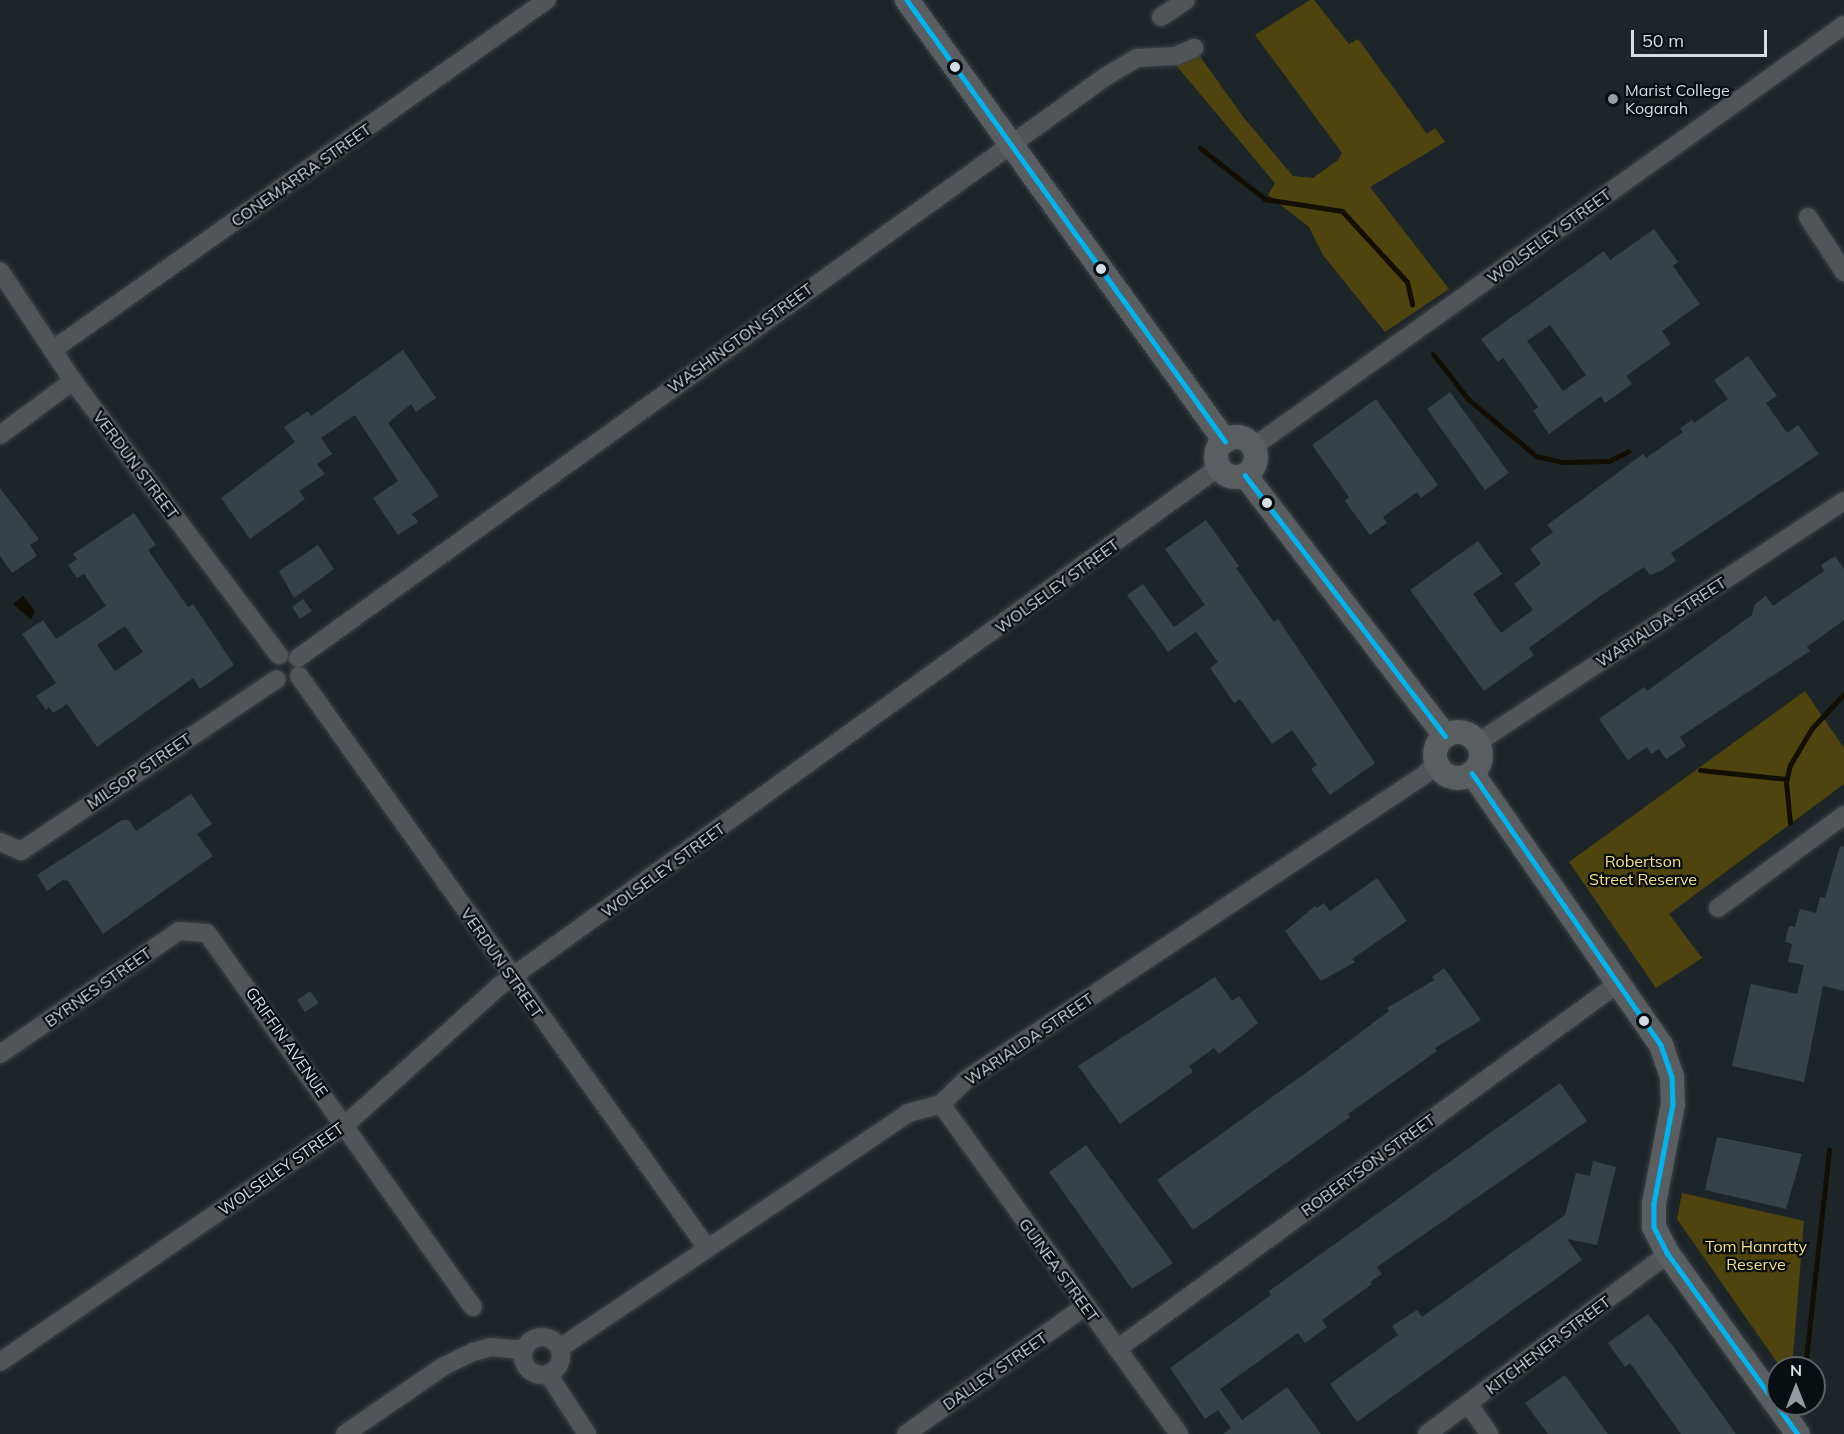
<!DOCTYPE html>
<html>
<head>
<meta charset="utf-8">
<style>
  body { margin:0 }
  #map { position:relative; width:1844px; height:1434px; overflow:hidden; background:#1e2529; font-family:Mulish,sans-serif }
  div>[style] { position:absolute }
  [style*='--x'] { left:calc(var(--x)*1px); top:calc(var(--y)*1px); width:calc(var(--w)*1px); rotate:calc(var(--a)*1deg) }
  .green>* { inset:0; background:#4f440d }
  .water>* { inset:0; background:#120e04 }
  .stream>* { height:5px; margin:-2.5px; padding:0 2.5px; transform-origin:2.5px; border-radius:2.5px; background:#120e04 }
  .building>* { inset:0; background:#364248 }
  .roads { filter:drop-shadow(0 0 2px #3c4246) drop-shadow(0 0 2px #3c4246) }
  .minor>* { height:18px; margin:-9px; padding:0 9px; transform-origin:9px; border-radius:9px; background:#525557 }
  .minor>.ring { margin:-9px; padding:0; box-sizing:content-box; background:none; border:18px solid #525557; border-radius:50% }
  .major>* { height:24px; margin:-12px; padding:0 12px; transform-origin:12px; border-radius:12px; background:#5a5e60 }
  .major>.ring { margin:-12px; padding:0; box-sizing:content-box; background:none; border:24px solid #5a5e60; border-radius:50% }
  .bus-1>* { height:4.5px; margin:-2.25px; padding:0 2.25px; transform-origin:2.25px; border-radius:2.25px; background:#00b5ef }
  .dots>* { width:16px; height:16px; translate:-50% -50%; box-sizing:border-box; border:3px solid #090e11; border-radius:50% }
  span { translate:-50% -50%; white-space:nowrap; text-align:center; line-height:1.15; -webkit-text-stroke:4.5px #090e11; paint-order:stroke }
  .poi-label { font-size:16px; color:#d6dee3 }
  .left { translate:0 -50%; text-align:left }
  .street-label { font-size:16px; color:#d6dee3 }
  .park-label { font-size:16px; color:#f5df86 }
  .north { position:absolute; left:1766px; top:1356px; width:60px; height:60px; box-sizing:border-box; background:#090e11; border:2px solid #5b6165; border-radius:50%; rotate:0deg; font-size:16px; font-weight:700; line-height:24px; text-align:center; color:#d6dee3 }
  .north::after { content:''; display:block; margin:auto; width:21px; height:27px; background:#969da2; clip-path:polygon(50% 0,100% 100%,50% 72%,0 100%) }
  .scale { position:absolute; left:1631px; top:30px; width:136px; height:27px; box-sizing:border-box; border:3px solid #d6dee3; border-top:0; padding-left:8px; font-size:18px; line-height:21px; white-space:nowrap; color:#d6dee3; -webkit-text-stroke:4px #090e11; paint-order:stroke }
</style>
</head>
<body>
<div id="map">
  <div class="green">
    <div style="clip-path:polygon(1310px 0,1314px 0,1349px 44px,1358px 39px,1427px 134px,1435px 128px,1445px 142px,1370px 187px,1449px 289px,1385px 332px,1323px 255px,1309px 227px,1268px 195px,1275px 183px,1169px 57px,1194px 48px,1244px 118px,1293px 176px,1313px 178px,1338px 160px,1342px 153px,1255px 35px)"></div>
    <div style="clip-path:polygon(1805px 691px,1844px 748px,1844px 784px,1669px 914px,1702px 958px,1656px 988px,1569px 862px)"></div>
    <div style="clip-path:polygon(1682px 1193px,1804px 1221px,1792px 1368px,1781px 1368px,1677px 1219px)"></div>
  </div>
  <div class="water">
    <div style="clip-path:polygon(23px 596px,35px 611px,31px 620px,13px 604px)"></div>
  </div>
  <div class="stream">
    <div style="--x:1200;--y:148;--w:83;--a:38.1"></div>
    <div style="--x:1265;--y:199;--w:78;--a:8.9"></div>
    <div style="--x:1342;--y:211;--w:96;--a:47.5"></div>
    <div style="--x:1407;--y:282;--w:23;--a:77"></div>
    <div style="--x:1433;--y:354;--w:57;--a:52.1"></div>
    <div style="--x:1468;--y:399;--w:89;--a:40"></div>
    <div style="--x:1536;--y:456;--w:27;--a:13"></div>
    <div style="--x:1562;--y:462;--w:47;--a:-1.2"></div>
    <div style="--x:1609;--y:461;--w:22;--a:-27"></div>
    <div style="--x:1700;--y:770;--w:87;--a:5.9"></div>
    <div style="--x:1790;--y:823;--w:41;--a:-95.6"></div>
    <div style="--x:1786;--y:782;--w:17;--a:-77"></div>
    <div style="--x:1790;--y:765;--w:43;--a:-59.3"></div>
    <div style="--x:1812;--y:728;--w:47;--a:-46.7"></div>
    <div style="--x:1805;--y:1368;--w:220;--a:-83.7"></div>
  </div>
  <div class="building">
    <div style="clip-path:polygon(evenodd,1654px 229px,1678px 262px,1673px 266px,1700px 304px,1662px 331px,1671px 344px,1626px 376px,1632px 384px,1605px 403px,1601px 396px,1549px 434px,1533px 411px,1538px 407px,1503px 358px,1498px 362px,1481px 339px,1604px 251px,1610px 260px,1654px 229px,1550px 325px,1586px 375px,1563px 391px,1527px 341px,1550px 325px)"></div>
    <div style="clip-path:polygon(403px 350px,436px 398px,416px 412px,411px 404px,388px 423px,439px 496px,412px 514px,418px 522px,398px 535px,373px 498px,398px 481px,355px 415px,321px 438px,332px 454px,317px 464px,325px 474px,299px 491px,305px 499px,250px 539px,221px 498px,295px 442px,284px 427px,308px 411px,311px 416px)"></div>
    <div style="clip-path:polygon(1748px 356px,1777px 396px,1766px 403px,1787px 433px,1798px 425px,1819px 454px,1671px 553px,1676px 561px,1661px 571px,1650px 575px,1644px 567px,1599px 597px,1529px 648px,1534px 655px,1484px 691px,1410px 590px,1478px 541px,1502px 574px,1473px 594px,1501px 633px,1533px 610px,1514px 584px,1541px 564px,1530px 549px,1553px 532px,1547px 525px,1643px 454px,1646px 458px,1683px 432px,1680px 428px,1692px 420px,1694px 423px,1728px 399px,1714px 380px)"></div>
    <div style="clip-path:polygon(1450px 392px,1509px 473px,1485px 490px,1427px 409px)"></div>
    <div style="clip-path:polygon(1376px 399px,1438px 485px,1421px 498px,1417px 492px,1383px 517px,1387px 523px,1370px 535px,1345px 501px,1349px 497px,1312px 445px)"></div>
    <div style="clip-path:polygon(0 488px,39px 539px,30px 545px,37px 556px,12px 573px,0 556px)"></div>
    <div style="clip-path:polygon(evenodd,134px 513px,156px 545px,148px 550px,188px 607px,193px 604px,234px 665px,200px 689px,193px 678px,97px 747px,67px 704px,53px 713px,49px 707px,46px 710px,36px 696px,56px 683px,22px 634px,43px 620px,56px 639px,106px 606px,84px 574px,77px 578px,68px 565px,77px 559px,73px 554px,134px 513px,125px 626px,143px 652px,115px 671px,97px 645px,125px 626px)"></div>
    <div style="clip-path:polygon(1206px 520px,1239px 566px,1236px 568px,1274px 622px,1278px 619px,1375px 763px,1330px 795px,1311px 769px,1317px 765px,1292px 730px,1272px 744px,1240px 699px,1234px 703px,1210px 668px,1218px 662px,1196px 632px,1168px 652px,1127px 595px,1143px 584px,1174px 627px,1205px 605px,1165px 549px)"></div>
    <div style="clip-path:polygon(318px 545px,334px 569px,294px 598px,279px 571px)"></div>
    <div style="clip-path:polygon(1835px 556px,1844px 569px,1844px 620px,1807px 647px,1810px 651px,1680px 737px,1686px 746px,1666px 759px,1659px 749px,1651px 754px,1647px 747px,1628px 760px,1599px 719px,1644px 687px,1647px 691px,1752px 615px,1755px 604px,1766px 596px,1773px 606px,1824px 571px,1821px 565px)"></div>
    <div style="clip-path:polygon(303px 599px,312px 611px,300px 619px,292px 607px)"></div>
    <div style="clip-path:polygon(191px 794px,212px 824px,197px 834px,213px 856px,103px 934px,68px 881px,63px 880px,47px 891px,37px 875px,122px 820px,129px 820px,136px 831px)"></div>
    <div style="clip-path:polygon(1840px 846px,1844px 847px,1844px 991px,1823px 986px,1804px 1082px,1732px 1066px,1751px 984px,1797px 994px,1804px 965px,1788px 962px,1792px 944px,1785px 942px,1789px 926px,1795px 927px,1800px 909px,1816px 913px,1820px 897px,1825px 898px)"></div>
    <div style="clip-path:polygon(1377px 878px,1407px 921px,1352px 959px,1355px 962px,1321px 981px,1285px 931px,1315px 906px,1317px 908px,1324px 903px,1330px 911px)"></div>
    <div style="clip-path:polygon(1444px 968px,1481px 1020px,1435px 1048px,1437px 1051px,1348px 1114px,1350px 1117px,1193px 1230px,1157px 1180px,1325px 1059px,1389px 1011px,1387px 1008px,1434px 980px,1432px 977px)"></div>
    <div style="clip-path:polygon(1215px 977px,1232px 1001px,1239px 996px,1258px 1023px,1219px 1054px,1214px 1048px,1189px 1066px,1193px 1072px,1120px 1124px,1078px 1066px)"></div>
    <div style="clip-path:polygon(310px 991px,319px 1003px,305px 1012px,297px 1000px)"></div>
    <div style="clip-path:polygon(1560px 1083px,1587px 1121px,1377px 1267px,1382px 1274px,1370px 1282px,1372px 1284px,1322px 1320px,1327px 1327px,1305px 1343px,1298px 1333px,1220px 1389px,1242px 1420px,1287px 1387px,1321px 1434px,1223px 1434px,1231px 1428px,1218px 1410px,1205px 1419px,1170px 1368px,1271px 1295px,1269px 1291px)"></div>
    <div style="clip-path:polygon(1717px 1137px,1802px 1154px,1786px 1209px,1705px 1190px)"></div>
    <div style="clip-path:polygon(1086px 1145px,1173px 1263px,1132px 1289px,1049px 1172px)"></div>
    <div style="clip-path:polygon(1593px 1161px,1616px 1167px,1597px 1245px,1567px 1239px,1582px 1260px,1357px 1422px,1330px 1384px,1398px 1335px,1392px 1326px,1417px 1310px,1422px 1317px,1565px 1215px,1576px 1173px,1590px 1176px)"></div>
    <div style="clip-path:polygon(1648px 1314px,1673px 1346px,1736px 1434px,1681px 1434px,1630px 1363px,1625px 1367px,1608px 1343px)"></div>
    <div style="clip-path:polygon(1565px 1375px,1608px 1434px,1548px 1434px,1525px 1403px)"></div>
  </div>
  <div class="roads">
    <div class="minor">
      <div style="--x:1161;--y:17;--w:30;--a:-34"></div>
      <div style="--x:1808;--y:217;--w:66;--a:56.8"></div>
      <div style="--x:0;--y:271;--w:132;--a:56.4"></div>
      <div style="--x:73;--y:381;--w:343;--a:53.1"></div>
      <div style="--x:54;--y:349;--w:604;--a:-35.3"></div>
      <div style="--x:0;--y:435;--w:91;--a:-36.5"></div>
      <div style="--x:1253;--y:447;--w:726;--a:-35.53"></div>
      <div style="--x:298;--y:658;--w:994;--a:-35.75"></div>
      <div style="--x:1105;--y:77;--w:37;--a:-31"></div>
      <div style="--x:1137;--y:58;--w:39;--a:-3"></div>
      <div style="--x:1176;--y:56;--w:20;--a:-24"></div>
      <div style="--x:299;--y:676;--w:703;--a:54.5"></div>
      <div style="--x:1477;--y:743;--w:440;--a:-33.4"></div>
      <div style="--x:0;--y:842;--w:23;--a:23"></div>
      <div style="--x:21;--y:851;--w:308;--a:-33.9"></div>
      <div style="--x:1718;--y:908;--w:157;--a:-36.4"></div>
      <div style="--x:0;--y:1054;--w:217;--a:-34.5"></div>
      <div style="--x:179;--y:931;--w:28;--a:4"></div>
      <div style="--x:207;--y:933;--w:459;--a:54.6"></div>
      <div style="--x:941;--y:1104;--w:407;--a:54.2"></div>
      <div class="ring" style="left:523px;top:1337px;width:20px;height:20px"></div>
      <div style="--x:560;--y:1348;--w:420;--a:-34"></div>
      <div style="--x:908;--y:1113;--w:34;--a:-15"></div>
      <div style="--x:941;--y:1104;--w:36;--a:-44"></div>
      <div style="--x:967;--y:1079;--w:549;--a:-33.63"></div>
      <div style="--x:1424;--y:775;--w:18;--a:-45"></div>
      <div style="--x:1117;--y:1349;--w:623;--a:-36.12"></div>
      <div style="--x:0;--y:1362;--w:419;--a:-34.5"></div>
      <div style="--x:345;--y:1125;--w:206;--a:-42"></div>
      <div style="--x:498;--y:987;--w:889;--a:-35.8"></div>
      <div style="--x:548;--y:1374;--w:72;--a:57"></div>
      <div style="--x:1469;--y:1405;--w:35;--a:55"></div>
      <div style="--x:345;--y:1434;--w:120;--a:-34.5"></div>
      <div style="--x:444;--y:1366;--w:32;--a:-26"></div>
      <div style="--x:473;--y:1352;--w:18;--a:-16"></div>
      <div style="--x:490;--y:1347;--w:34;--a:5"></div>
      <div style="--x:906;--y:1434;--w:219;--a:-35.5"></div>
      <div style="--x:1427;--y:1434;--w:301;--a:-36.8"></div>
    </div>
    <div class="major">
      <div style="--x:907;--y:0;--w:544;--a:54.21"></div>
      <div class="ring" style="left:1216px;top:437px;width:16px;height:16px"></div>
      <div style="--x:1245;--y:475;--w:329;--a:52.5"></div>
      <div class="ring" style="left:1435px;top:732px;width:22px;height:22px"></div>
      <div style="--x:1472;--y:773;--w:331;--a:55.2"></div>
      <div style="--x:1661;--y:1045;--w:34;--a:71"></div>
      <div style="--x:1672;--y:1077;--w:27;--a:88"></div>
      <div style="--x:1673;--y:1104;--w:102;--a:100.8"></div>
      <div style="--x:1654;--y:1204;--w:23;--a:90"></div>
      <div style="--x:1654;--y:1227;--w:30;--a:63"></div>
      <div style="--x:1668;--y:1254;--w:222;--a:54.2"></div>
    </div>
  </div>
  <div class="bus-1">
    <div style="--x:907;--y:0;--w:544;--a:54.21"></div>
    <div style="--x:1245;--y:475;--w:329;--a:52.5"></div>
    <div style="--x:1472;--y:773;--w:331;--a:55.2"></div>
    <div style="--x:1661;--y:1045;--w:34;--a:71"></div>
    <div style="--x:1672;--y:1077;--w:27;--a:88"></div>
    <div style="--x:1673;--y:1104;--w:102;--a:100.8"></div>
    <div style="--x:1654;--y:1204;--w:23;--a:90"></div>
    <div style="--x:1654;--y:1227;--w:30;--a:63"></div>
    <div style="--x:1668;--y:1254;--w:222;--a:54.2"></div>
  </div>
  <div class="dots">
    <div style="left:955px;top:67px;background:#d6dee3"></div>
    <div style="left:1613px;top:99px;background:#969da2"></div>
    <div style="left:1101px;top:269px;background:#d6dee3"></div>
    <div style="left:1267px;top:503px;background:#d6dee3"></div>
    <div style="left:1644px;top:1021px;background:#d6dee3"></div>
  </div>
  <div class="poi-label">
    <span class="left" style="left:1625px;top:99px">Marist College<br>Kogarah</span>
  </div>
  <div class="street-label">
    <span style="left:301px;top:175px;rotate:-35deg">CONEMARRA STREET</span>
    <span style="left:1549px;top:236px;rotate:-36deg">WOLSELEY STREET</span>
    <span style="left:740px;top:338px;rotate:-36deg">WASHINGTON STREET</span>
    <span style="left:136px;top:465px;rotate:53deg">VERDUN STREET</span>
    <span style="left:1057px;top:586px;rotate:-36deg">WOLSELEY STREET</span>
    <span style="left:1661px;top:622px;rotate:-33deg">WARIALDA STREET</span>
    <span style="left:139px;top:771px;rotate:-34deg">MILSOP STREET</span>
    <span style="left:663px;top:870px;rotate:-36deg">WOLSELEY STREET</span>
    <span style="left:502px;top:963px;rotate:55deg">VERDUN STREET</span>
    <span style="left:98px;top:987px;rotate:-35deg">BYRNES STREET</span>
    <span style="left:1029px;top:1039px;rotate:-34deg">WARIALDA STREET</span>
    <span style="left:287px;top:1042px;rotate:55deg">GRIFFIN AVENUE</span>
    <span style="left:1368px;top:1165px;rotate:-36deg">ROBERTSON STREET</span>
    <span style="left:281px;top:1169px;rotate:-35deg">WOLSELEY STREET</span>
    <span style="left:1059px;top:1270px;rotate:54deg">GUINEA STREET</span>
    <span style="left:1548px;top:1345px;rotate:-37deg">KITCHENER STREET</span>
    <span style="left:995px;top:1371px;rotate:-35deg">DALLEY STREET</span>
  </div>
  <div class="park-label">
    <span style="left:1643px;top:870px">Robertson<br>Street Reserve</span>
    <span style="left:1756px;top:1255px">Tom Hanratty<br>Reserve</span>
  </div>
  <div class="north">N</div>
  <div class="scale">50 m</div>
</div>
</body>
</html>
